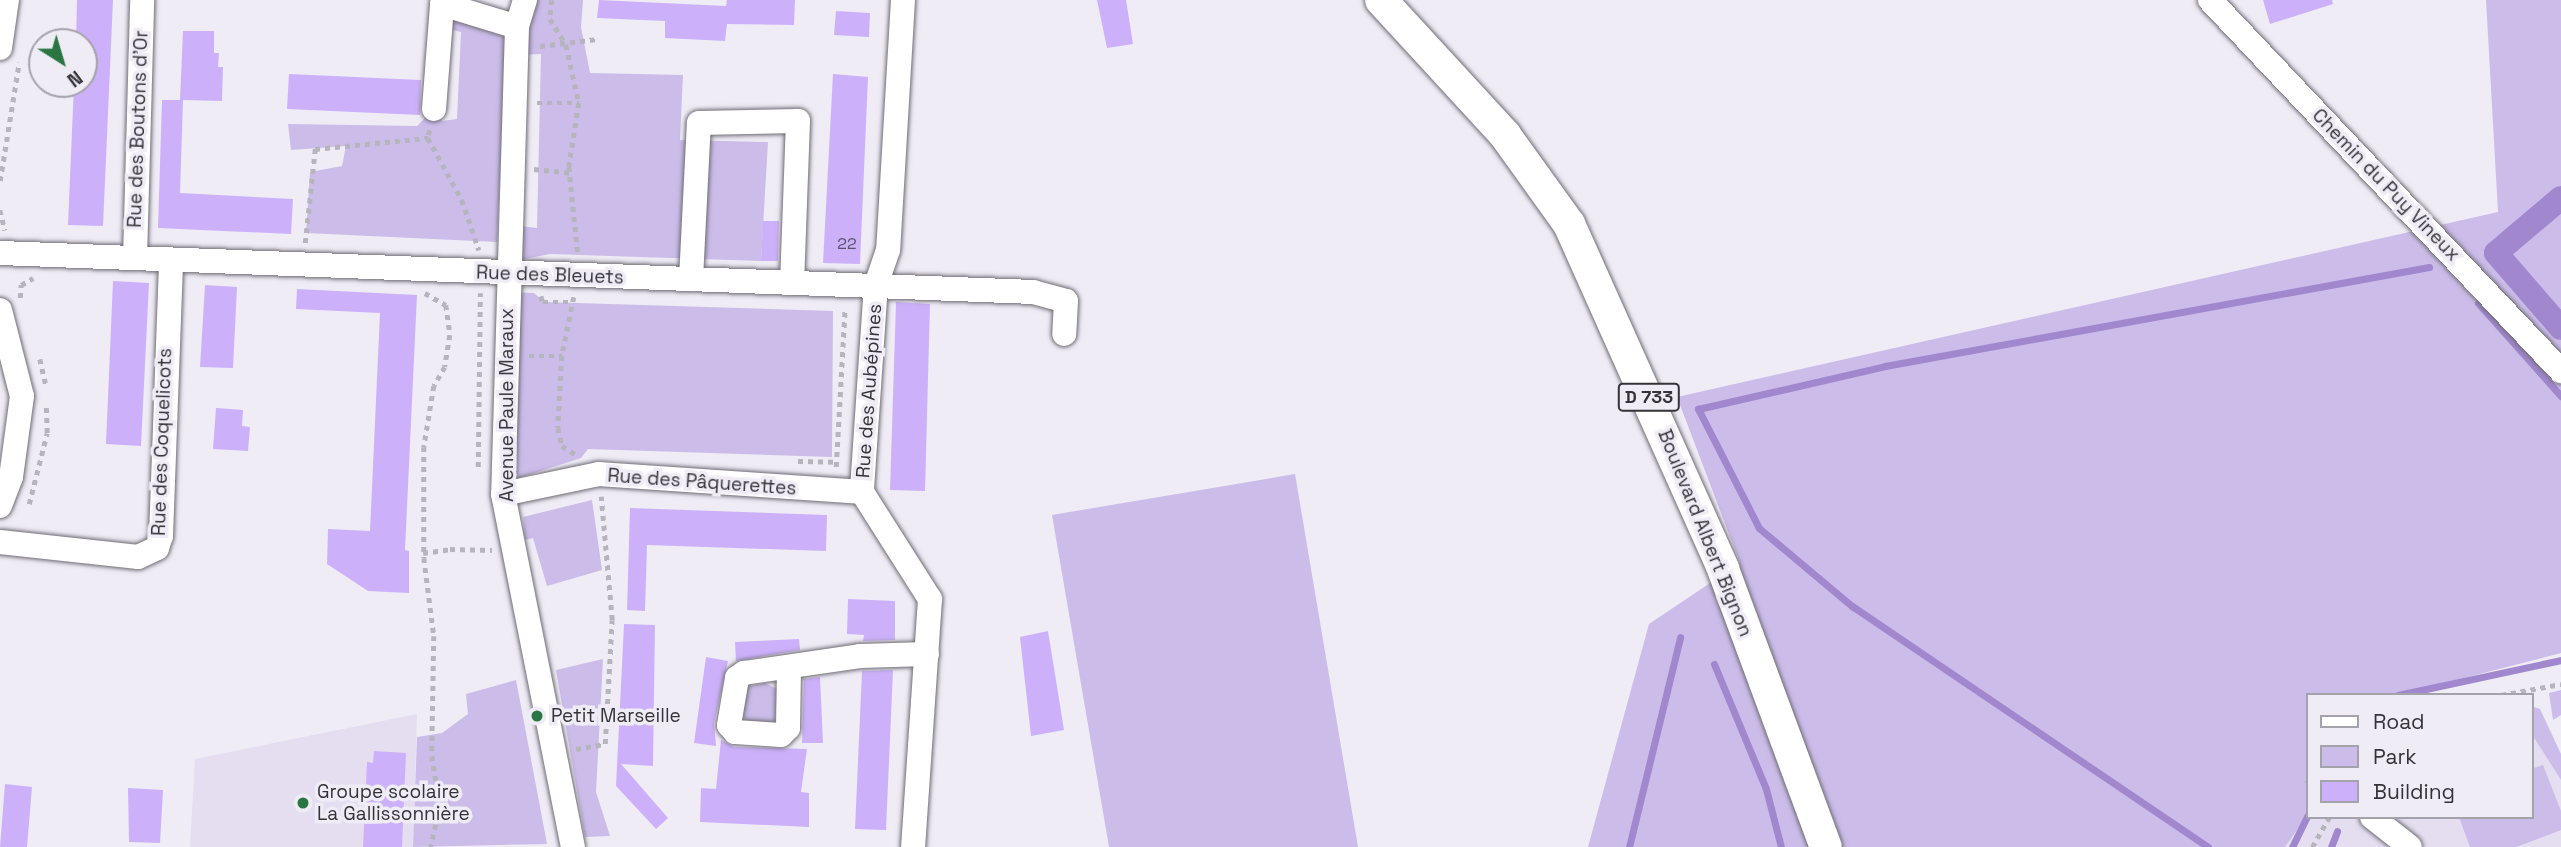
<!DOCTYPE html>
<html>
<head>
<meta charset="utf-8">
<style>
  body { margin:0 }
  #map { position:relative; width:2561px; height:847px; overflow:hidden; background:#efecf6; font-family:"Space Grotesk",sans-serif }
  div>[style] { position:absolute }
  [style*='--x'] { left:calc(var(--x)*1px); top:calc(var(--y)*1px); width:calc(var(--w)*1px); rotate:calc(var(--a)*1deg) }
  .built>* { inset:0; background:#e4def0 }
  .green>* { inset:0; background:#cbbce9 }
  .stream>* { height:7px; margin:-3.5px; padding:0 3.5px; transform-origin:3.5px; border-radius:3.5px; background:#a187cd }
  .canal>* { height:24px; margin:-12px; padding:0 12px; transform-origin:12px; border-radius:12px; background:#a187cd }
  .building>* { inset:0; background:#ccb1fa }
  .path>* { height:4.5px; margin-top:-2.25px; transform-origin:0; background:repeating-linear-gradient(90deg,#b6b4bc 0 5px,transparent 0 10px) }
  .roads { filter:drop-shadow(0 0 2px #6f6c75) drop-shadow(0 0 2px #6f6c75) }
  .minor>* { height:24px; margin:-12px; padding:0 12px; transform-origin:12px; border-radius:12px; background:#fff }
  .major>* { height:32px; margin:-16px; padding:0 16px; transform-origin:16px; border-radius:16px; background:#fff }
  .dots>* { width:19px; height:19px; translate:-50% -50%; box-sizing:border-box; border:4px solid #efecf6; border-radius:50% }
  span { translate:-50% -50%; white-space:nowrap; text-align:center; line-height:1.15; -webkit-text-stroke:7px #efecf6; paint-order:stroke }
  .number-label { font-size:16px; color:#5a5268 }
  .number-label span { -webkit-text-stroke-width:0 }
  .shield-label span { padding:2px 5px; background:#efecf6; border:2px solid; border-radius:5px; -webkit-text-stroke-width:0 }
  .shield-label { font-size:18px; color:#343337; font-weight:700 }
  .street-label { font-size:19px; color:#343337 }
  .poi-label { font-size:19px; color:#343337 }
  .left { translate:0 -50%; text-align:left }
  .legend { position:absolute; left:2306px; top:693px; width:228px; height:126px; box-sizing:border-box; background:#efecf6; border:2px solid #a4a2aa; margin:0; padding:9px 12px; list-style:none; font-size:21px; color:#343337 }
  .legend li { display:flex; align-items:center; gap:14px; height:35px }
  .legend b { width:35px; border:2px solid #a4a2aa }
  .north { position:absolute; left:28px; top:28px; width:70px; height:70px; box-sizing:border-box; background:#efecf6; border:2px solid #a4a2aa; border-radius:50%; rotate:143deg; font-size:19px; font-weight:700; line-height:28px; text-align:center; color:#343337 }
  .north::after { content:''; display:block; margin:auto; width:24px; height:32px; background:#2b7543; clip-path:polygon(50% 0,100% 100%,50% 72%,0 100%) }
</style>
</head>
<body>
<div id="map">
  <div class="built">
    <div style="clip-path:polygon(417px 714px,413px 847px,190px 847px,195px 759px)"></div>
    <div style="clip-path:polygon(2531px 733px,2561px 780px,2561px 847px,2285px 847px,2307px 816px,2531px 817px)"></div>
  </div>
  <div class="green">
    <div style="clip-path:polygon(525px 0,583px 0,581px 27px,590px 73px,683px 75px,680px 140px,768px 142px,761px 261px,550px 254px,509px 262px,511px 225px,537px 228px,541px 54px,517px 55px)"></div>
    <div style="clip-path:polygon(2486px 0,2561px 0,2561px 653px,2398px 695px,2307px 695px,2307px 816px,2285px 847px,1588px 847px,1649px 624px,1740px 563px,1677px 397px,2498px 212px)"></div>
    <div style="clip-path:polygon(452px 20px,506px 37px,497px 242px,306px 233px,310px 172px,342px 166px,346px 146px,291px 150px,288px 124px,417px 126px,434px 109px,442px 121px,457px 119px,461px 32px,441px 27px)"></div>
    <div style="clip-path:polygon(508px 292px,534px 293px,544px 302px,833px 311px,832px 457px,588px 449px,581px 458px,519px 478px,504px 446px)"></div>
    <div style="clip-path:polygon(1295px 474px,1358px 847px,1109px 847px,1052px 515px)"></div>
    <div style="clip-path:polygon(592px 500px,602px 570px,547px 586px,533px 538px,525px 540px,523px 517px)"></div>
    <div style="clip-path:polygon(603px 659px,596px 792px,610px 836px,585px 837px,556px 670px)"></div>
    <div style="clip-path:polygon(516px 680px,547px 844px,413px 847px,417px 737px,442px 733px,468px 714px,466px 694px)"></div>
    <div style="clip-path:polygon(765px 683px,777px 689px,775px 723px,746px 720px,743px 715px,747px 687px)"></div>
    <div style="clip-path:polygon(2561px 690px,2561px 715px,2553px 720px,2549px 693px)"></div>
    <div style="clip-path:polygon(2531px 706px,2540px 709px,2561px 754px,2561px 780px,2531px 733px)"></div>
    <div style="clip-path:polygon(2543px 765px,2561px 811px,2561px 830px,2516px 847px,2470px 847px,2459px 817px,2531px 817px,2531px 769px)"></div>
  </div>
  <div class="stream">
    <div style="--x:2478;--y:303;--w:125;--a:48.3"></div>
    <div style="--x:1714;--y:664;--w:135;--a:67.4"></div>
    <div style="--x:1766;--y:789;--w:60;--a:75.5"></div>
    <div style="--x:2398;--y:695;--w:167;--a:-12.1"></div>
    <div style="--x:1629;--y:847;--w:216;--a:-76.3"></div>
    <div style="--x:2208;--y:847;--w:429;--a:-145.9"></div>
    <div style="--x:1853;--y:607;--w:123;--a:-140"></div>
    <div style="--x:1759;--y:528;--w:134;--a:-117.1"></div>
    <div style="--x:1698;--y:409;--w:192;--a:-12.9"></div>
    <div style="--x:1885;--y:366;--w:553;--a:-10.31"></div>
    <div style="--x:2292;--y:847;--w:34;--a:-64"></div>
    <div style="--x:2331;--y:847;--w:17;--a:-69"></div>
  </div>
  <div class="canal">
    <div style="--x:2561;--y:198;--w:85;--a:139.8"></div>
    <div style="--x:2496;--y:253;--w:99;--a:49.1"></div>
  </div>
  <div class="building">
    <div style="clip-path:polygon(77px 0,113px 0,103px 226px,68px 225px,74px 84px,84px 84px,84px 42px,76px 42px)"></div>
    <div style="clip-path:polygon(599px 0,726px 6px,727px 0,795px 0,794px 25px,727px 24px,725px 41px,665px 38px,665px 21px,597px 18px)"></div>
    <div style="clip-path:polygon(1097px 0,1126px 0,1133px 44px,1107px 48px)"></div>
    <div style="clip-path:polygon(2263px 0,2332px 0,2333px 4px,2270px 24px)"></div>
    <div style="clip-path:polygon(836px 11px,870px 13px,869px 37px,834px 35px)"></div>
    <div style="clip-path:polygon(183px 31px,214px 31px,214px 53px,219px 53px,218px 67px,223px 67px,222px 101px,183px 100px,180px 193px,293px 199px,291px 234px,158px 228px,162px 100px,180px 100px)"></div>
    <div style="clip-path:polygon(289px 74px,421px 80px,420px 115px,287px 109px)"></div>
    <div style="clip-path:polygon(833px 74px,868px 77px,860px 264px,823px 263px)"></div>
    <div style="clip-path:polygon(763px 221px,779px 221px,778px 261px,761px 261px)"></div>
    <div style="clip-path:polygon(113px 281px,149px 283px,141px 446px,106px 444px)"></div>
    <div style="clip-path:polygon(205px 285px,237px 287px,233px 368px,200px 367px)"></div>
    <div style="clip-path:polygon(297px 289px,417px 295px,405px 550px,409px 551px,409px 593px,368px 591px,327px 564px,328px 529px,370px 531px,380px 313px,296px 309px)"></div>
    <div style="clip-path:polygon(896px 302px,930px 304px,925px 491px,890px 490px)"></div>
    <div style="clip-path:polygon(216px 408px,243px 410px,242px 426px,250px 427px,248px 451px,213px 449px)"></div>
    <div style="clip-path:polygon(630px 508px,827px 515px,826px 551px,647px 545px,645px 611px,627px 610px)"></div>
    <div style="clip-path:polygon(848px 599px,895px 601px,895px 640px,863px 641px,864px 635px,847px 634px)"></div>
    <div style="clip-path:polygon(624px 624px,655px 625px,653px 766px,621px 764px,668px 818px,656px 829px,616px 786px)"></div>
    <div style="clip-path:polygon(1048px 631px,1064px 730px,1031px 736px,1020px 637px)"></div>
    <div style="clip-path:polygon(799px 639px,800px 650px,736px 661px,735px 642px)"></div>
    <div style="clip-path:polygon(706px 657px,728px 661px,714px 723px,716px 746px,694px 743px)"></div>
    <div style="clip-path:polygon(893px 670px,886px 830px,855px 829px,862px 671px)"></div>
    <div style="clip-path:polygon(820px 677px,823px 743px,802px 743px,804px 679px)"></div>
    <div style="clip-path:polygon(721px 740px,734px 747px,807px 749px,801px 792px,809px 793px,809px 827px,700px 822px,701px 788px,716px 789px)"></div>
    <div style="clip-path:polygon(374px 751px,406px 753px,402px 847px,363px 847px,367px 762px,373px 763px)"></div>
    <div style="clip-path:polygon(5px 784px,32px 787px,27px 847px,0 847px)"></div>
    <div style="clip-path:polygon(128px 788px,163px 790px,160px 843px,129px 842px)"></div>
  </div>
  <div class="path">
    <div style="--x:552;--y:0;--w:19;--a:96"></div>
    <div style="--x:550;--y:19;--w:31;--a:58"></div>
    <div style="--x:566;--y:45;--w:59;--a:77.4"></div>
    <div style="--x:579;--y:103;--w:65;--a:98.9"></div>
    <div style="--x:569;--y:167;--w:87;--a:84.1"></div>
    <div style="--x:540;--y:46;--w:58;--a:-6.9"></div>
    <div style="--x:537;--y:103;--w:42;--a:0"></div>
    <div style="--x:430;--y:130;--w:8;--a:104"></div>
    <div style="--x:428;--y:138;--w:71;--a:61.3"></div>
    <div style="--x:462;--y:200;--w:53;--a:71.2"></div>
    <div style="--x:534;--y:169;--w:36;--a:6"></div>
    <div style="--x:0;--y:181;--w:120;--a:-80.9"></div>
    <div style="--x:0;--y:210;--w:21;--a:76"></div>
    <div style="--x:305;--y:243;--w:95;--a:-83.9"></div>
    <div style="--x:315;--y:149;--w:114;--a:-5.6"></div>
    <div style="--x:425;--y:293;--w:24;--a:30"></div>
    <div style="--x:446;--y:305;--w:30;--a:82"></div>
    <div style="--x:450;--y:335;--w:32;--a:99"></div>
    <div style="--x:445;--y:367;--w:22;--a:120"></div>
    <div style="--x:434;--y:386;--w:62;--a:99.3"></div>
    <div style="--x:424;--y:447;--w:111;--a:90"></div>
    <div style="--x:424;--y:558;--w:79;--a:82.7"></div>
    <div style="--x:434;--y:636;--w:120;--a:91"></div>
    <div style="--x:432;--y:756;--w:50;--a:80.7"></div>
    <div style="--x:440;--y:805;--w:43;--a:102.1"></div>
    <div style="--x:541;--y:296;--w:6;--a:72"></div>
    <div style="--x:543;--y:302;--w:30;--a:0"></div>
    <div style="--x:574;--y:297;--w:60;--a:101.5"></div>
    <div style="--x:562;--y:356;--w:72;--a:93.2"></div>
    <div style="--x:558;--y:428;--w:18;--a:77"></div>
    <div style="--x:562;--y:446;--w:15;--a:32"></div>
    <div style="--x:20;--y:298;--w:13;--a:-86"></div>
    <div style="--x:21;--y:285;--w:14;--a:-30"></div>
    <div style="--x:529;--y:356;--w:33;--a:0"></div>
    <div style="--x:40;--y:359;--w:27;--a:77"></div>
    <div style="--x:798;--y:461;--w:39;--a:1"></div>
    <div style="--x:478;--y:467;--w:174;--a:-89.3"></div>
    <div style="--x:836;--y:467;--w:159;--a:-86.8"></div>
    <div style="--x:29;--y:504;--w:73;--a:-75.8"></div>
    <div style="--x:47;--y:433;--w:26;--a:-92"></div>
    <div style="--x:423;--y:553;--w:27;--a:-8"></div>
    <div style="--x:450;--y:549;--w:42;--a:1.4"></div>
    <div style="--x:2501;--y:695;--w:61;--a:-10.4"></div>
    <div style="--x:576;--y:749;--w:29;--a:-10"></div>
    <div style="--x:605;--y:744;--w:124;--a:-86.8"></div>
    <div style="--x:612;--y:620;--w:124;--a:-95.1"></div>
    <div style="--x:2306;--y:780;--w:1;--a:45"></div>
    <div style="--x:2312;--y:847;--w:34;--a:-60"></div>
  </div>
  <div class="roads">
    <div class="minor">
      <div style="--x:525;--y:0;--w:28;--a:107"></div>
      <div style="--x:517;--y:27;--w:467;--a:91.7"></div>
      <div style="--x:503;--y:494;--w:360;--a:78.8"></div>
      <div style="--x:903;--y:0;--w:250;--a:93.4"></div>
      <div style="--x:888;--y:250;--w:36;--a:109"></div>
      <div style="--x:876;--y:284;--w:208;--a:93.9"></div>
      <div style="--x:862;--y:492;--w:127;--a:57.6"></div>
      <div style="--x:930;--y:599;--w:249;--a:93.9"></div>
      <div style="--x:2210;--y:0;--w:511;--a:46.59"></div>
      <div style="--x:0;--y:48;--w:49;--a:-81.7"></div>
      <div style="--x:434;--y:109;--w:105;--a:-85.6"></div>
      <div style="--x:442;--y:4;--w:78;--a:17"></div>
      <div style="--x:0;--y:253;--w:1034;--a:2.16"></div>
      <div style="--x:1033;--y:292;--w:34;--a:15"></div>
      <div style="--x:1066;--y:301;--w:33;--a:93"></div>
      <div style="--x:135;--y:258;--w:258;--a:-88.4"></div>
      <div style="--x:691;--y:279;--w:156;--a:-87.1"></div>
      <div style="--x:699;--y:123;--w:99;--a:-1.2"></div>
      <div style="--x:798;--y:121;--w:161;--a:92.1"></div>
      <div style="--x:0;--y:310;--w:89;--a:75.7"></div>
      <div style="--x:22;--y:396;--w:82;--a:97.7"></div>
      <div style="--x:11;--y:477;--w:31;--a:111"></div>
      <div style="--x:503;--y:494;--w:98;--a:-11.8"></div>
      <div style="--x:599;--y:474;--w:264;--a:3.9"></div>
      <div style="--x:0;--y:542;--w:139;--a:6.2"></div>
      <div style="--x:138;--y:557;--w:21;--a:-25"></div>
      <div style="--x:157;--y:548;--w:13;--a:-72"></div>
      <div style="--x:161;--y:536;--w:276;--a:-87.9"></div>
      <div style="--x:789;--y:670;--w:58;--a:91"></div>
      <div style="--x:788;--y:728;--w:10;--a:135"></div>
      <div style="--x:781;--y:735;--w:46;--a:-176.3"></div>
      <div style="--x:735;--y:732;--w:9;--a:-131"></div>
      <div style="--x:729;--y:725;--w:48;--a:-80.3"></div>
      <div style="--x:737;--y:678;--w:9;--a:-36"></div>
      <div style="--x:744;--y:673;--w:117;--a:-8.3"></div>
      <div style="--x:860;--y:656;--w:67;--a:-1.7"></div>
      <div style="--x:2372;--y:817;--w:48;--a:38.3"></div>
    </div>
    <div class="major">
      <div style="--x:1381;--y:0;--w:183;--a:47.4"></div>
      <div style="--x:1505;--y:135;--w:110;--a:54.3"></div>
      <div style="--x:1569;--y:224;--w:378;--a:65.9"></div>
      <div style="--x:1723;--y:569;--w:296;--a:69.7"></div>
    </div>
  </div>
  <div class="dots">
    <div style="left:537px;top:716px;background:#2b7543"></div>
    <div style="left:303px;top:803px;background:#2b7543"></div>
  </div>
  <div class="number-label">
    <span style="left:847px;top:244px">22</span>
  </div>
  <div class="shield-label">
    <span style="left:1649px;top:397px">D 733</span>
  </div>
  <div class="street-label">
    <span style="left:138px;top:129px;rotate:-88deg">Rue des Boutons d'Or</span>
    <span style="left:2386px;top:185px;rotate:46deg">Chemin du Puy Vineux</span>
    <span style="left:550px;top:275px;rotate:2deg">Rue des Bleuets</span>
    <span style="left:869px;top:391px;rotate:-86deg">Rue des Aubépines</span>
    <span style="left:507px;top:405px;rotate:-90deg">Avenue Paule Maraux</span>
    <span style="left:162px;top:442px;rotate:-88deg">Rue des Coquelicots</span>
    <span style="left:702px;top:482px;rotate:4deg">Rue des Pâquerettes</span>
    <span style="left:1705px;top:533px;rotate:68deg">Boulevard Albert Bignon</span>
  </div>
  <div class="poi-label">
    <span class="left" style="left:551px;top:716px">Petit Marseille</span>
    <span class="left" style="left:317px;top:803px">Groupe scolaire<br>La Gallissonnière</span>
  </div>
  <ul class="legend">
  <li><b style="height:9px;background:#fff"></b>Road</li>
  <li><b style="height:19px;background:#cbbce9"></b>Park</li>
  <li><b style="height:19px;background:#ccb1fa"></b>Building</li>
  </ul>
  <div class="north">N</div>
</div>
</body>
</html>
